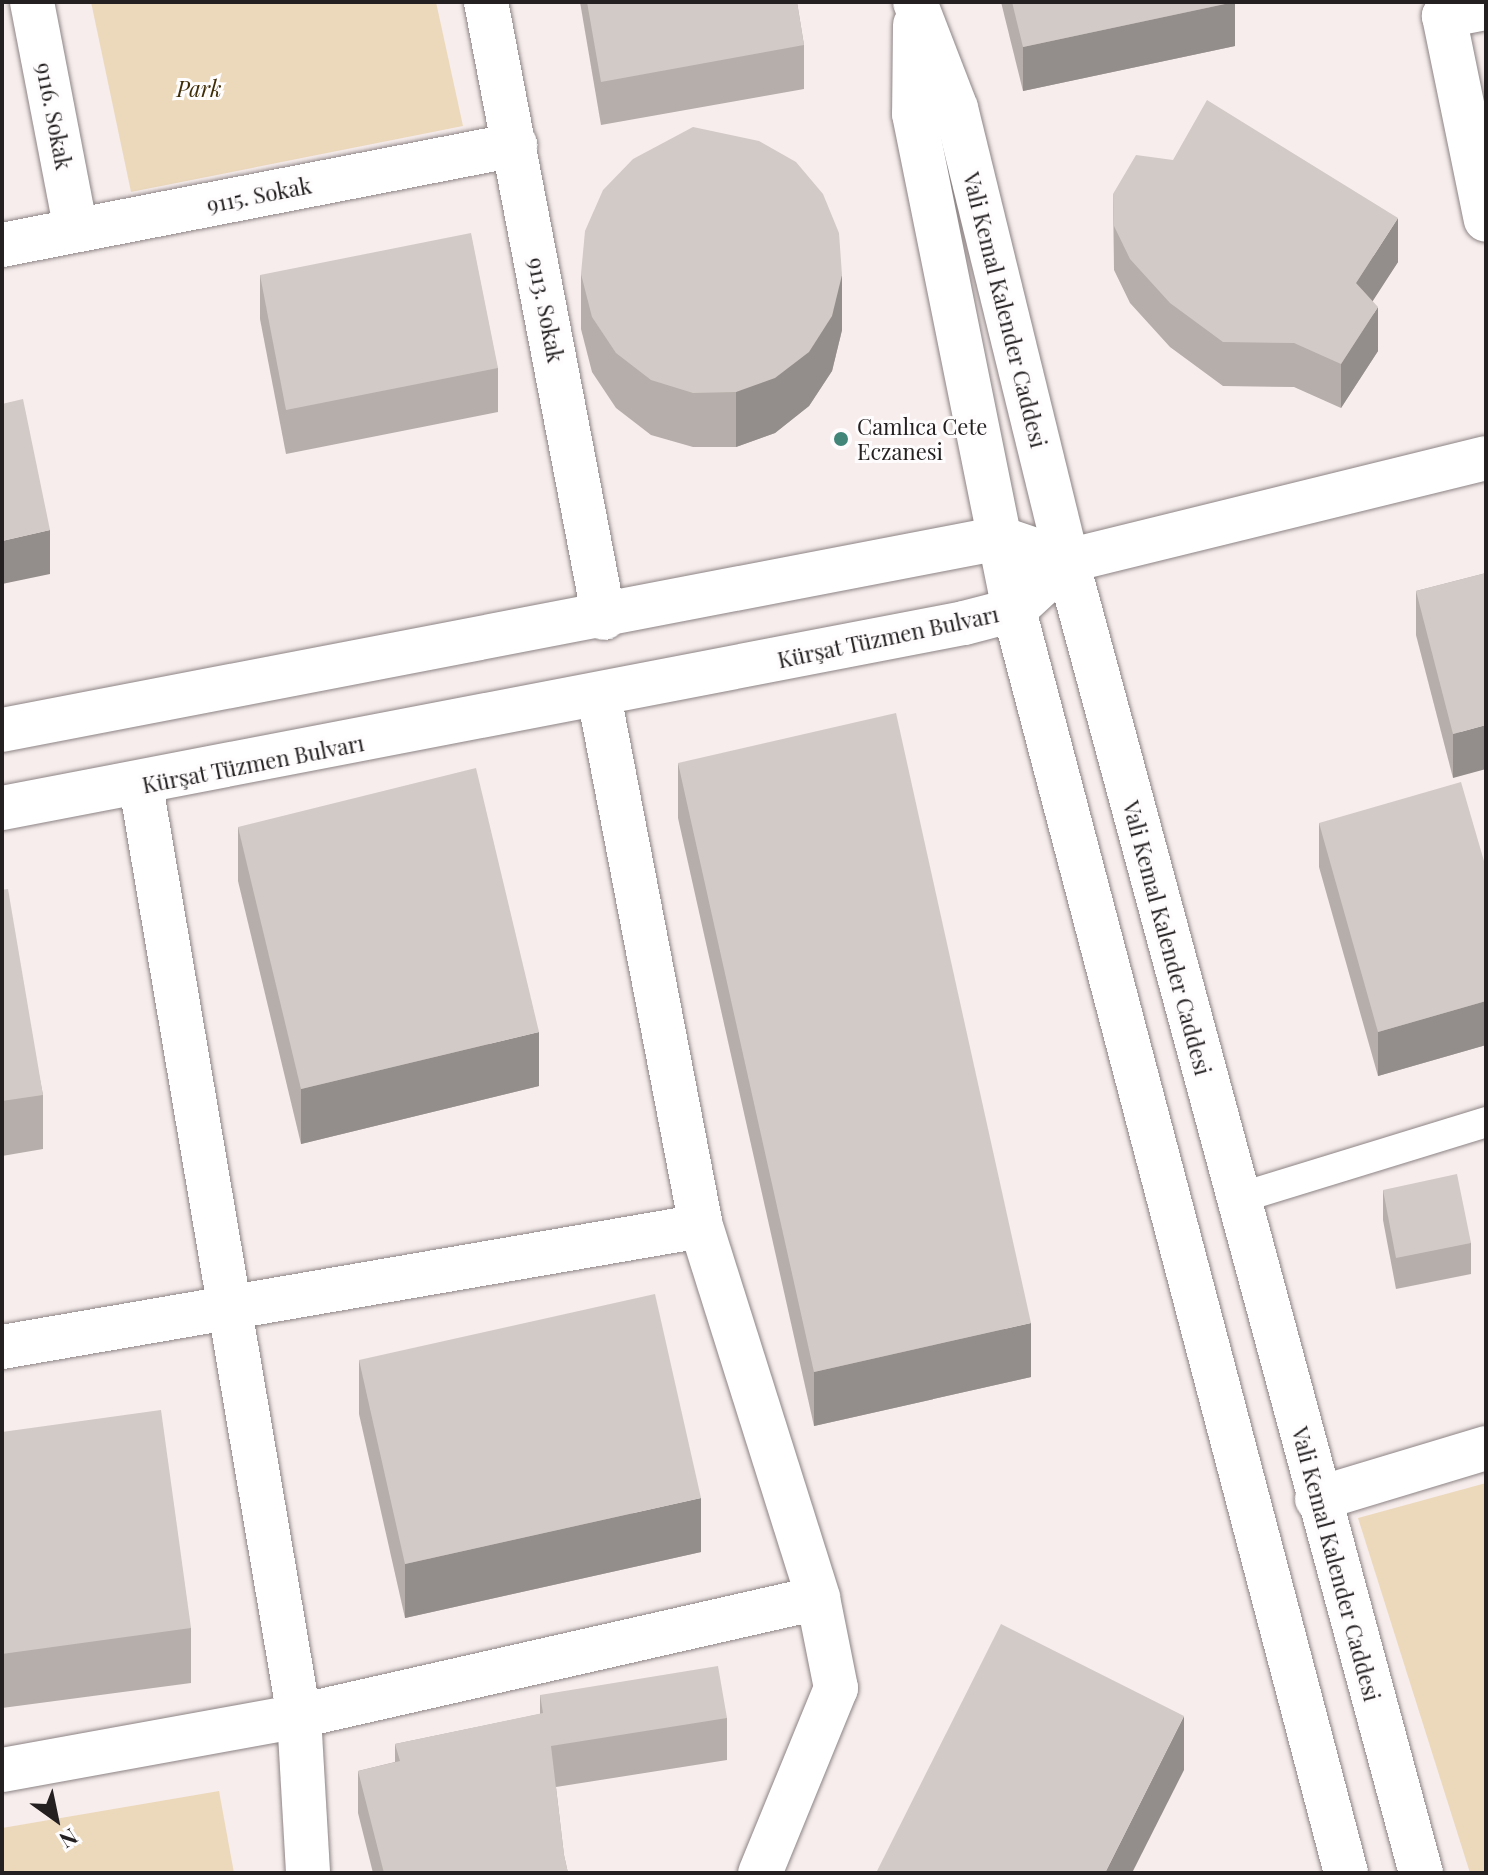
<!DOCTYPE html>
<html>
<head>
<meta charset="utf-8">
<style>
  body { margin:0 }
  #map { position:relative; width:1488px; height:1875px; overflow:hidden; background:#f7eded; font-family:"Playfair Display",serif }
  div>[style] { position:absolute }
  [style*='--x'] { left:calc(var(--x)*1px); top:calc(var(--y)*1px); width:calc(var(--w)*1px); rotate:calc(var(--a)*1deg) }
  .green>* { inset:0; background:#ecd9bc }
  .roads { filter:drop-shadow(0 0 2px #8d8485) drop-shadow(0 0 2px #8d8485) }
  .lane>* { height:30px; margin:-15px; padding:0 15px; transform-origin:15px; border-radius:15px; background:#fff }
  .street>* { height:44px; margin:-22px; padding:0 22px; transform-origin:22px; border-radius:22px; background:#fff }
  .secondary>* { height:44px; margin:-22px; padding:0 22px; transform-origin:22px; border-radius:22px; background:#fff }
  .wall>* { inset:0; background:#b5aeaa }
  .shaded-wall>* { inset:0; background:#938d8b }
  .building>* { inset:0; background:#d2cac6 }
  .dots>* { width:22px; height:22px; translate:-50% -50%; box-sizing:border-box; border:4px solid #fefcfc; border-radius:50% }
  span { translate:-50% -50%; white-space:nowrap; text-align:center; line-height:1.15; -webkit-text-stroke:6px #fefcfc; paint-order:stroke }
  .park-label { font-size:22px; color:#3f2c08; font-style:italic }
  .street-label { font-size:22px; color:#242021 }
  .poi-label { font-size:22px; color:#242021 }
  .left { translate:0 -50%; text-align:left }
  .frame { position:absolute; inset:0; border:4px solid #242021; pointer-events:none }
  .north { position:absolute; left:16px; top:1779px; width:80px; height:80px; -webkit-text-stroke:6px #fefcfc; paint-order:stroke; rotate:147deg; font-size:22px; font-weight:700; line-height:32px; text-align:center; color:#242021 }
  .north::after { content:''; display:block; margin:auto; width:28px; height:36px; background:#242021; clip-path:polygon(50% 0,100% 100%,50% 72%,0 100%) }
</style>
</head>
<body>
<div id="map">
  <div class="green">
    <div style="clip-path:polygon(91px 2px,436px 2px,463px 126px,131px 192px)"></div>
    <div style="clip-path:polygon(1486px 1483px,1486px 1873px,1470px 1873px,1358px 1518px)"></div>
    <div style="clip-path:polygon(219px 1791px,234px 1873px,2px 1873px,2px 1828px)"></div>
  </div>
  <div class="roads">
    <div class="lane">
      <div style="--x:1236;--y:1199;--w:262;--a:-17.1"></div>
    </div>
    <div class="street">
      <div style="--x:32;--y:2;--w:232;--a:79.1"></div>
      <div style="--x:486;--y:2;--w:627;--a:79.16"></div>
      <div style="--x:1486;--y:8;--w:43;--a:169.2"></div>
      <div style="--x:1444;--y:16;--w:208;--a:78.4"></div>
      <div style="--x:2;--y:245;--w:523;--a:-11.03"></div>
      <div style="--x:1067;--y:561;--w:431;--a:-13.8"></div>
      <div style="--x:599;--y:696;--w:540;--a:79.11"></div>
      <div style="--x:701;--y:1226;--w:390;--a:72.5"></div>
      <div style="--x:818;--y:1598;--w:92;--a:78.7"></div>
      <div style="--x:836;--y:1688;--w:200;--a:112.3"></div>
      <div style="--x:141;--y:786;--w:943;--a:80.36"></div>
      <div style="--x:299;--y:1716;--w:157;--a:86.7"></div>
      <div style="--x:2;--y:1347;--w:709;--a:-9.82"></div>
      <div style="--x:1317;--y:1499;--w:177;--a:-16.8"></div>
      <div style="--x:2;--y:1770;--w:302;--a:-10.3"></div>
      <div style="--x:299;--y:1716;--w:532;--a:-12.81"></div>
    </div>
    <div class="secondary">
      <div style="--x:915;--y:2;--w:114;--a:68.9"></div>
      <div style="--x:956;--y:108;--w:466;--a:76.2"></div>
      <div style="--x:1067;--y:561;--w:1359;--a:74.9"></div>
      <div style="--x:915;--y:25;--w:89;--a:90.6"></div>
      <div style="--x:914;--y:114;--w:506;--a:78.6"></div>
      <div style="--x:1014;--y:610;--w:1306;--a:75.27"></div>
      <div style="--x:2;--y:730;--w:1016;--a:-10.89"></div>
      <div style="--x:1000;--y:538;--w:71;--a:18.9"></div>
      <div style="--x:1067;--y:561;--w:72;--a:137.2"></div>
      <div style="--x:1014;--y:610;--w:52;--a:165.4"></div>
      <div style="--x:964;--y:623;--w:980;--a:169.11"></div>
    </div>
  </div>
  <div class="wall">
    <div style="clip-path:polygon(580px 2px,797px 2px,804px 45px,804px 89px,601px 125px)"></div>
    <div style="clip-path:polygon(1001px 2px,1235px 2px,1235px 46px,1023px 91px)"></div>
    <div style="clip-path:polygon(1113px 194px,1398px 262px,1372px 301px,1378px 351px,1341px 408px,1294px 387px,1223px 386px,1170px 347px,1130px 303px,1114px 270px)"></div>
    <div style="clip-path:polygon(581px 274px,842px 330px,832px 371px,809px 406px,775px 433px,736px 447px,693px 447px,651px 435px,616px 408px,592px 372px,581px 329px)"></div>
    <div style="clip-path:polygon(260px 275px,498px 368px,498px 412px,286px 454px,260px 319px)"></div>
    <div style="clip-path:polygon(1486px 573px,1453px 778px,1416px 635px,1416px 591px)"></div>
    <div style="clip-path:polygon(678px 763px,1031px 1377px,814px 1426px,678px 818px)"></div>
    <div style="clip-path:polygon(1319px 823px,1486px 868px,1486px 1045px,1378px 1076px,1319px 867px)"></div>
    <div style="clip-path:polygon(238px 827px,539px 1086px,301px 1144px,238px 881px)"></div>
    <div style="clip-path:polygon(2px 890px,43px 1095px,43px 1149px,2px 1156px)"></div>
    <div style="clip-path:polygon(1383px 1190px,1471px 1243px,1471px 1274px,1396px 1289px,1383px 1220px)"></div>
    <div style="clip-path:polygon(359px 1360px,701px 1552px,405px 1618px,359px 1414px)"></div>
    <div style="clip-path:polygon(2px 1432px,191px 1628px,191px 1683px,2px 1708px)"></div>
    <div style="clip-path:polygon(540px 1695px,727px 1718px,727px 1760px,556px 1787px,564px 1855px,568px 1873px,373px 1873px,358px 1813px,358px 1771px,395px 1762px,395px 1744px,540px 1714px)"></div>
  </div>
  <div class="shaded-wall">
    <div style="clip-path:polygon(1235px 2px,1235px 46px,1023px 91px,1023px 47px)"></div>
    <div style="clip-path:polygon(1398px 218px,1398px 262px,1356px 327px,1356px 283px)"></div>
    <div style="clip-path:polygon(842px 275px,842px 330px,832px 371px,809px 406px,775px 433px,736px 447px,736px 392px)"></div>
    <div style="clip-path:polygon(1378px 307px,1378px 351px,1341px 408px,1341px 364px)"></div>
    <div style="clip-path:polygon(50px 530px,50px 574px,2px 584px,2px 541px)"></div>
    <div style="clip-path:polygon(1486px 725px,1486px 769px,1453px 778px,1453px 734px)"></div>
    <div style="clip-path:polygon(1486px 1001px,1486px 1045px,1378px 1076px,1378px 1032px)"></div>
    <div style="clip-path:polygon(539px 1032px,539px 1086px,301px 1144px,301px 1089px)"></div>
    <div style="clip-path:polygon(1031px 1323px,1031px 1377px,814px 1426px,814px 1372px)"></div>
    <div style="clip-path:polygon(701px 1498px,701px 1552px,405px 1618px,405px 1564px)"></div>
    <div style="clip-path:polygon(1184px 1716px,1184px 1770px,1132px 1873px,1105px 1873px)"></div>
  </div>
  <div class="building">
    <div style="clip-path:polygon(587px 2px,797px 2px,804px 45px,601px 82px)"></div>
    <div style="clip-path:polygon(1012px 2px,1234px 2px,1023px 47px)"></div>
    <div style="clip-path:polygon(1207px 100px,1398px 218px,1356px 283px,1378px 307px,1341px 364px,1294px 343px,1223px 342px,1170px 303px,1130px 259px,1114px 226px,1113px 194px,1136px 155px,1173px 160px)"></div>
    <div style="clip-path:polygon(693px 127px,759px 141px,796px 162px,823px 194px,839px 233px,842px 275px,832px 316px,809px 352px,775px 378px,736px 392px,693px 393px,651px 380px,616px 353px,592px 317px,581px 274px,585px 231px,603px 190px,633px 159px)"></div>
    <div style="clip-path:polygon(471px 233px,498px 368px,286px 410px,260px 275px)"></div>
    <div style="clip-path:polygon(23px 399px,50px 530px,2px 541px,2px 404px)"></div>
    <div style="clip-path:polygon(1486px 573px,1486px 725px,1453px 734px,1416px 591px)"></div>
    <div style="clip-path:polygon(896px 713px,1031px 1323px,814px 1372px,678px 763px)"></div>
    <div style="clip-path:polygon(476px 768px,539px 1032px,301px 1089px,238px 827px)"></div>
    <div style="clip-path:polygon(1461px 782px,1486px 868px,1486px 1001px,1378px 1032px,1319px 823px)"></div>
    <div style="clip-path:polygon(8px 889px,43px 1095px,2px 1101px,2px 890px)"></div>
    <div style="clip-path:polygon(1457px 1174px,1471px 1243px,1396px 1258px,1383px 1190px)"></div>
    <div style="clip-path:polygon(655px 1294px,701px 1498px,405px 1564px,359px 1360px)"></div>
    <div style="clip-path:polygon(161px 1410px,191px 1628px,2px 1654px,2px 1432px)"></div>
    <div style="clip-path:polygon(1001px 1624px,1184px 1716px,1105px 1873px,876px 1873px)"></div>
    <div style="clip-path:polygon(718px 1666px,727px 1718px,551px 1746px,564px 1855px,568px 1873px,384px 1873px,358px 1771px,400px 1761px,395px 1744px,543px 1713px,540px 1695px)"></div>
  </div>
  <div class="dots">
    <div style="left:841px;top:439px;background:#42867a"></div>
  </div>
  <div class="park-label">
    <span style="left:199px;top:89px">Park</span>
  </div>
  <div class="street-label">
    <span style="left:54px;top:116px;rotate:79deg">9116. Sokak</span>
    <span style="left:259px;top:195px;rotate:-11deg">9115. Sokak</span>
    <span style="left:546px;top:310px;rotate:79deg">9113. Sokak</span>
    <span style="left:1005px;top:310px;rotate:76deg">Vali Kemal Kalender Caddesi</span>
    <span style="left:888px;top:637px;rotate:-12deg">Kürşat Tüzmen Bulvarı</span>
    <span style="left:253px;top:764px;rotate:-11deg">Kürşat Tüzmen Bulvarı</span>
    <span style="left:1167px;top:938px;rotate:75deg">Vali Kemal Kalender Caddesi</span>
    <span style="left:1336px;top:1564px;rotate:75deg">Vali Kemal Kalender Caddesi</span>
  </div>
  <div class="poi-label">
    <span class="left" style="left:857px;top:439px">Camlıca Cete<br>Eczanesi</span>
  </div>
  <div class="frame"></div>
  <div class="north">N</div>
</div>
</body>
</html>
